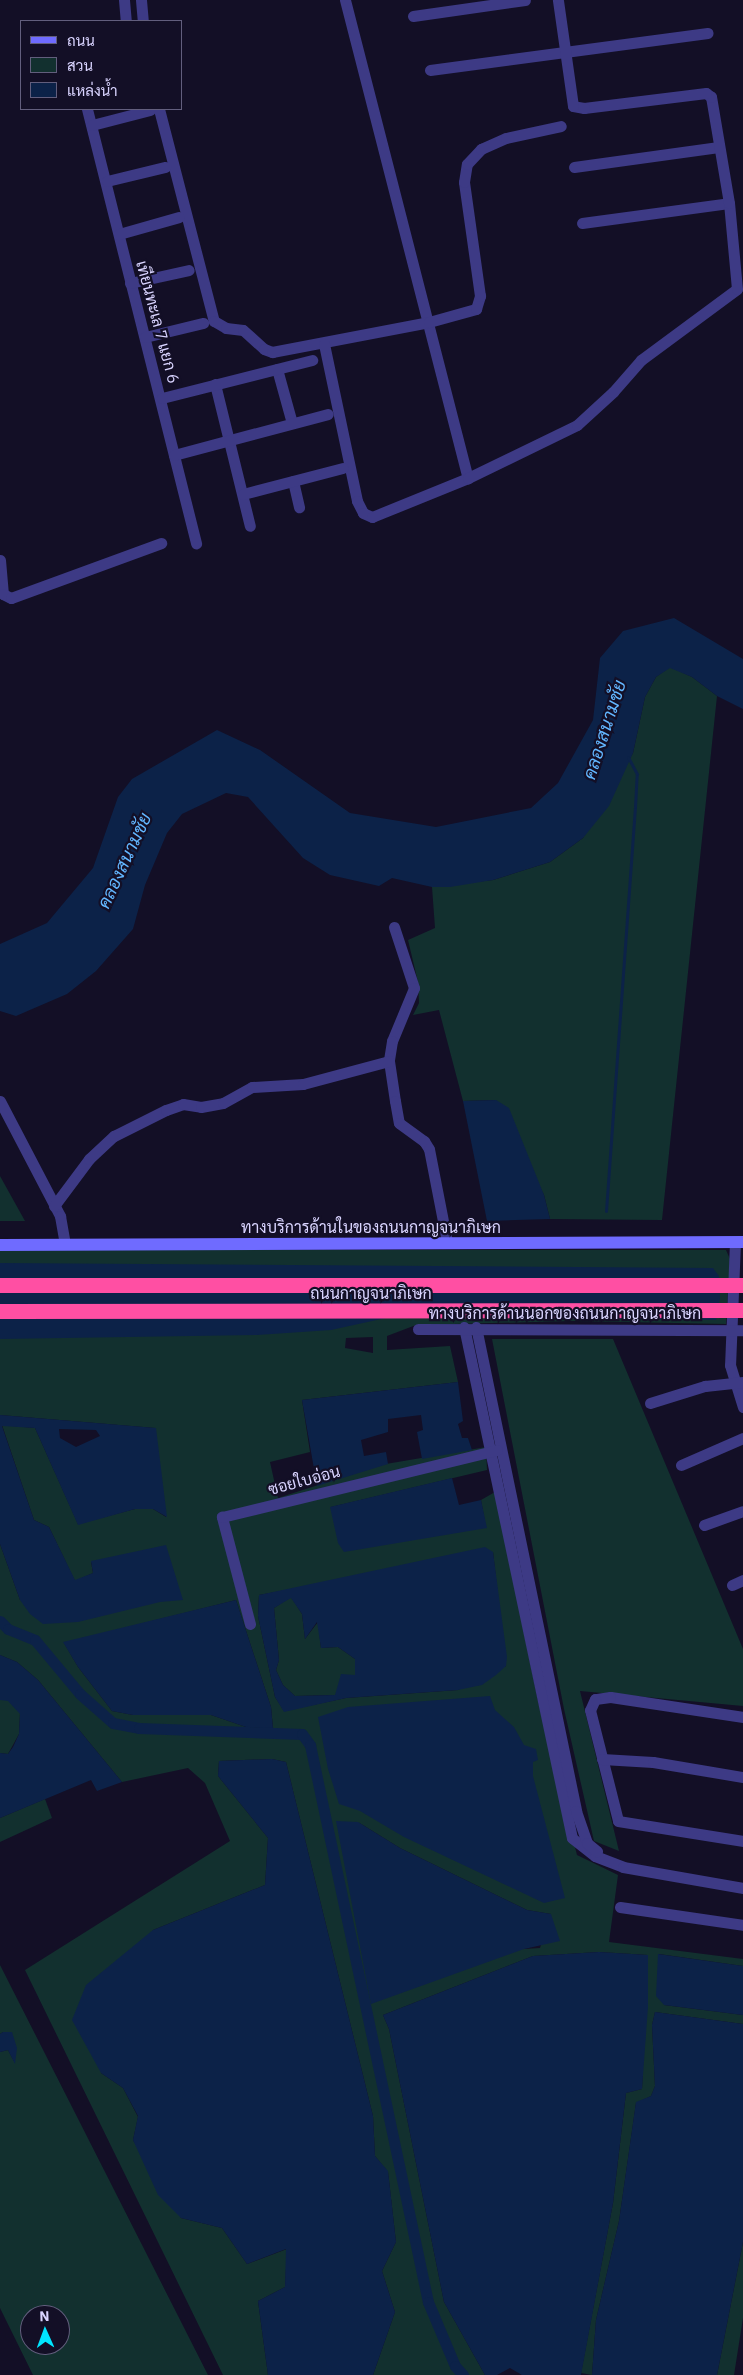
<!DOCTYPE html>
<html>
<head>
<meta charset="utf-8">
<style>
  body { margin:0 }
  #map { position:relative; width:743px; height:2375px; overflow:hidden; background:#130f26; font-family:"IBM Plex Sans",Sarabun,sans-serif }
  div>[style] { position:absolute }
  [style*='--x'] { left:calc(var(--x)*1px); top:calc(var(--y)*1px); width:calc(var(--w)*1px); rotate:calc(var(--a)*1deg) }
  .green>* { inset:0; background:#12302f }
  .water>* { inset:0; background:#0c2248 }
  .stream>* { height:3px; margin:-1.5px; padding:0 1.5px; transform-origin:1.5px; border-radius:1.5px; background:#0c2248 }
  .canal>* { height:11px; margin:-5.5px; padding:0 5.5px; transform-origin:5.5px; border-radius:5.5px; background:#0c2248 }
  .minor>* { height:11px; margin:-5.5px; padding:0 5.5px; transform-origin:5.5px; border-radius:5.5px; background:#3d3a85 }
  .secondary>* { height:12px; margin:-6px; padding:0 6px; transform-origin:6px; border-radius:6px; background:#6f6bff }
  .motorway-bridge>* { height:15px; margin:-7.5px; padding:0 7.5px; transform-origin:7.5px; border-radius:7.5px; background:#ff4fa3 }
  span { translate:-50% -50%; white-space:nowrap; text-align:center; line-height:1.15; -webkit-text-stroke:4.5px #130f26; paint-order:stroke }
  .street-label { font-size:16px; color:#d9d4ff }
  .water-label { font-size:18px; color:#62b6ff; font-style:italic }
  .legend { position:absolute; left:20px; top:20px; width:162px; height:90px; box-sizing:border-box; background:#130f26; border:1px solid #625e7d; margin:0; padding:6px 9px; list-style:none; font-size:15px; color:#d9d4ff }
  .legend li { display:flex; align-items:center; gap:10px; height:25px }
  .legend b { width:25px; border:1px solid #625e7d }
  .north { position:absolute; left:20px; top:2305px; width:50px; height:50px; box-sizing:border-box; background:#130f26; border:1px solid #625e7d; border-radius:50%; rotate:358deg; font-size:14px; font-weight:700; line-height:20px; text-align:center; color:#d9d4ff }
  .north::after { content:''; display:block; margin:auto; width:18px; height:22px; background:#00e5ff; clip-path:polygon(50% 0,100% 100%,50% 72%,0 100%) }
</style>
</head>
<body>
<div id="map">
  <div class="green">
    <div style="clip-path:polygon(670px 667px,692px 677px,717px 696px,662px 1220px,550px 1219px,544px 1195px,496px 1100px,463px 1101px,439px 1010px,413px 1015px,419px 1003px,418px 982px,408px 940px,435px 928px,432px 887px,493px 880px,550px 862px,583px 838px,633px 753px,645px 697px,656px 677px)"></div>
    <div style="clip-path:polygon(0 1176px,25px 1221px,0 1221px)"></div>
    <div style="clip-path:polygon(evenodd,0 1250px,726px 1250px,730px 1259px,726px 1324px,572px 1321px,416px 1325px,387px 1336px,387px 1350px,450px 1346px,458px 1382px,302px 1400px,310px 1452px,270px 1462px,278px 1498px,380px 1465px,486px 1447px,487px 1470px,331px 1507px,486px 1528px,481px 1500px,495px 1492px,538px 1701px,577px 1855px,618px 1875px,609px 1942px,743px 1959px,743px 1966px,659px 1954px,664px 2005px,743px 2015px,743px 2024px,655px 2012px,652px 2025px,655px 2086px,651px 2096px,636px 2103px,619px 2221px,596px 2320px,592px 2375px,581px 2373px,613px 2203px,626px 2093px,642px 2089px,648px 1955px,599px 1952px,533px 1956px,383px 2015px,389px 2029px,444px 2302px,485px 2375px,373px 2375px,395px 2312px,382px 2271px,396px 2242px,388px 2172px,375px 2156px,373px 2116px,286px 1762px,272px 1759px,219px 1761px,218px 1776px,268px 1838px,265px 1885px,153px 1930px,101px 2073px,123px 2088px,138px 2117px,133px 2140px,181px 2218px,222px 2228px,247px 2264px,287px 2249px,285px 2287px,258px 2301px,268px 2375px,223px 2375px,25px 1970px,230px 1841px,205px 1783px,188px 1768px,122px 1782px,38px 1680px,17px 1662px,0 1655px,0 1544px,20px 1600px,183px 1600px,91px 1562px,93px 1573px,75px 1581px,49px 1527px,34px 1520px,2px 1425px,35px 1428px,78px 1524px,135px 1509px,153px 1509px,166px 1517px,155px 1428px,0 1415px,0 1250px,373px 1337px,373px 1353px,345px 1348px,346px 1338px,373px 1337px,0 1250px,493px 1552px,506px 1666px,458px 1690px,346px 1698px,284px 1711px,275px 1697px,258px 1616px,259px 1595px,493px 1552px,0 1250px,236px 1600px,271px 1707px,273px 1728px,246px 1727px,211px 1715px,133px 1715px,112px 1711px,78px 1667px,64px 1643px,236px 1600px,0 1250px,358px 1822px,400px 1848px,527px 1910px,551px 1914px,540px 1948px,524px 1949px,358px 1822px)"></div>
    <div style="clip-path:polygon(492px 1339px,613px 1339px,743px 1649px,743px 1706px,580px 1691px,619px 1851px,594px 1841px,564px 1709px)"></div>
    <div style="clip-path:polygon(291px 1597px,302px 1614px,305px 1639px,318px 1622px,321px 1648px,338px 1647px,355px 1659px,355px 1675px,335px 1695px,295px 1696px,283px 1685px,276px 1670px,279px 1660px,274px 1608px)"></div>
    <div style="clip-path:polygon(0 1700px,8px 1700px,20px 1713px,19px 1734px,8px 1754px,0 1753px)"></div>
    <div style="clip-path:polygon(45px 1799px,52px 1818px,0 1842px,0 1818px)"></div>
    <div style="clip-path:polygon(evenodd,0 1965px,208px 2375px,33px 2375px,0 2308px,0 2052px,8px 2050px,15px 2063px,3px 2032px,0 2034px,0 1965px,30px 2315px,60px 2315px,60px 2345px,30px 2345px,30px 2315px)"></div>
    <div style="clip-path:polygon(743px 2242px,743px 2318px,734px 2375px,717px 2375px)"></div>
  </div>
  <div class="water">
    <div style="clip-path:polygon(674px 618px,743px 659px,743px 709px,717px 696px,692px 677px,670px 668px,656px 677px,645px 697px,633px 753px,609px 806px,583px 838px,550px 862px,493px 880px,450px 887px,432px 887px,392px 878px,379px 886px,330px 875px,303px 858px,248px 797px,226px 793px,182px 814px,167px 833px,145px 885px,133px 929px,96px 971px,67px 994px,16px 1016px,0 1011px,0 944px,47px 923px,93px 868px,118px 797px,132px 779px,217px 730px,260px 750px,350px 813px,436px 827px,531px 808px,558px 783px,593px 720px,600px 658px,623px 631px)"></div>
    <div style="clip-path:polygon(496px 1100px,509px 1108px,544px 1195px,550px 1219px,487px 1221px,463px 1101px)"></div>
    <div style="clip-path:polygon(0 1263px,713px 1268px,719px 1276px,720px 1298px,716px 1320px,395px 1316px,331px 1330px,257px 1335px,0 1339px)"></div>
    <div style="clip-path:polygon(458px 1382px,463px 1421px,458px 1424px,462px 1438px,468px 1438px,472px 1450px,422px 1459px,417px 1432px,423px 1430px,421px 1415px,388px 1419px,388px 1432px,361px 1440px,364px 1456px,386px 1452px,388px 1464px,317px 1486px,302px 1400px)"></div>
    <div style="clip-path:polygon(evenodd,0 1415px,156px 1428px,167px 1517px,153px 1509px,135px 1509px,78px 1525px,35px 1428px,2px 1426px,34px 1520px,49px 1527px,75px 1580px,93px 1573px,91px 1561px,166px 1545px,183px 1600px,160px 1602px,78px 1622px,43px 1624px,30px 1614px,20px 1600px,0 1544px,0 1415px,59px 1429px,96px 1430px,100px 1436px,76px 1447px,60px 1438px,59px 1429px)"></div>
    <div style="clip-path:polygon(452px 1478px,459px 1505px,481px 1500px,487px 1528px,344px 1552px,338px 1543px,330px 1507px)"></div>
    <div style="clip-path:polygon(evenodd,485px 1547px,493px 1552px,507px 1657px,506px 1666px,496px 1675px,482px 1685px,458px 1690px,346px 1698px,284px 1712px,275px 1697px,258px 1616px,259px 1595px,485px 1547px,291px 1598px,302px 1614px,305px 1639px,317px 1622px,321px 1648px,338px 1647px,355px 1659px,355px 1675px,341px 1674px,335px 1695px,295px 1696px,283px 1685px,276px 1670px,279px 1660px,274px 1608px,291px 1598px)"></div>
    <div style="clip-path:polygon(236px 1600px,271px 1707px,273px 1729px,246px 1727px,211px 1715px,133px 1715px,112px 1711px,78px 1667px,63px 1642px)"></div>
    <div style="clip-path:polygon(0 1655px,17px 1662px,38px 1680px,122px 1782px,97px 1791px,91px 1780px,0 1818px,0 1753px,8px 1754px,13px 1747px,19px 1734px,20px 1714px,8px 1701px,0 1700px)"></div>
    <div style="clip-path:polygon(490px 1696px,495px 1710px,514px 1727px,524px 1745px,536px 1749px,538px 1760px,533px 1762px,533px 1776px,565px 1898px,544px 1903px,404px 1837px,360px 1811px,339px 1804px,328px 1769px,318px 1717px,348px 1707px)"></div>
    <div style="clip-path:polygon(272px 1759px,286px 1762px,373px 2116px,375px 2156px,388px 2171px,396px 2242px,382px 2271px,395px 2312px,373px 2375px,268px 2375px,258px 2301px,285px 2287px,286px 2249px,247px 2264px,222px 2228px,181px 2218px,158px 2195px,133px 2140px,138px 2116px,123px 2088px,101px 2073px,72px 2020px,86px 1985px,153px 1930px,265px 1885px,268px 1838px,218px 1776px,219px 1761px)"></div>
    <div style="clip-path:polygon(336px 1821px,358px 1822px,400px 1848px,527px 1910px,551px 1914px,560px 1941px,524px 1949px,371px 2004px)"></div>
    <div style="clip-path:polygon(599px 1952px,648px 1955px,648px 2007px,642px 2089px,626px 2093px,613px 2203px,581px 2375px,522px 2375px,510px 2368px,497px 2375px,485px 2375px,444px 2302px,389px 2029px,383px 2015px,533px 1956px)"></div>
    <div style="clip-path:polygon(658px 1954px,743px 1966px,743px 2015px,664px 2005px,656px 1996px)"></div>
    <div style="clip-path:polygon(655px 2012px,743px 2024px,743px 2242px,717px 2375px,592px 2375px,596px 2320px,619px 2221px,636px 2102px,651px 2096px,655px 2086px,652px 2025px)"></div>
    <div style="clip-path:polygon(3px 2032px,12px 2032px,17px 2048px,15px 2064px,8px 2050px,0 2052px,0 2034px)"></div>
  </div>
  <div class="stream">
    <div style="--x:606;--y:1211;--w:405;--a:-85.9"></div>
    <div style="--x:635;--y:807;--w:33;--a:-87"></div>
    <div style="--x:637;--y:774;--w:19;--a:-118"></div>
  </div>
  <div class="canal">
    <div style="--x:0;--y:1621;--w:11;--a:45"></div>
    <div style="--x:8;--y:1629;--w:29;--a:22"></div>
    <div style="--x:35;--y:1640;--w:70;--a:50.2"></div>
    <div style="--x:80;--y:1694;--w:44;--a:41.3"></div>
    <div style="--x:113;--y:1723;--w:26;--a:11"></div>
    <div style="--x:139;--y:1728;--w:163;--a:2.1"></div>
    <div style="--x:302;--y:1734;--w:14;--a:54"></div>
    <div style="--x:310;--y:1745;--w:569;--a:78.04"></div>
    <div style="--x:428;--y:2302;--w:69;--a:67.1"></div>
    <div style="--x:455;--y:2366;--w:12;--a:48"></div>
  </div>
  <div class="minor">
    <div style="--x:124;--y:0;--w:21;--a:85"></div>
    <div style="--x:141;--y:0;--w:21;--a:85"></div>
    <div style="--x:345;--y:0;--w:494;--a:75.6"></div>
    <div style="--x:413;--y:16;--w:113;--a:-8.1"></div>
    <div style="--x:430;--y:70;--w:280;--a:-7.6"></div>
    <div style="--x:87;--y:109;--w:448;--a:75.9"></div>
    <div style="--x:159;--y:109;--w:219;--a:75.5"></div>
    <div style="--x:214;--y:321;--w:14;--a:30"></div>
    <div style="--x:226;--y:328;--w:17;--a:7"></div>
    <div style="--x:243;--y:330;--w:28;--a:42"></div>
    <div style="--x:264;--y:349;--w:9;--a:21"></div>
    <div style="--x:272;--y:352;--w:160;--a:-10.8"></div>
    <div style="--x:429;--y:322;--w:49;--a:-15.5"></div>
    <div style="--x:476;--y:309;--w:14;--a:-73"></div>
    <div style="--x:480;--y:296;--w:115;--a:-98"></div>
    <div style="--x:464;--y:182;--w:18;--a:-81"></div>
    <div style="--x:467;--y:164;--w:21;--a:-47"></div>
    <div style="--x:481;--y:149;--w:27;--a:-24"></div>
    <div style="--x:506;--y:138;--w:56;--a:-12.3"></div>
    <div style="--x:92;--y:125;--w:60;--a:-14.5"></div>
    <div style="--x:574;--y:167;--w:146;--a:-7.9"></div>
    <div style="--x:107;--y:181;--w:60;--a:-13.6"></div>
    <div style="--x:582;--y:223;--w:148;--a:-7.7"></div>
    <div style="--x:119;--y:234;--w:62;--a:-15.8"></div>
    <div style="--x:130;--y:283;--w:60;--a:-12.4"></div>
    <div style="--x:145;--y:337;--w:60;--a:-13.6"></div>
    <div style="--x:324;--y:344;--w:160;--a:78.1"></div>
    <div style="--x:357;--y:501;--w:13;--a:63"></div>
    <div style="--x:363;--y:513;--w:10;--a:24"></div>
    <div style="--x:372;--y:517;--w:104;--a:-22.1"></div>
    <div style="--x:468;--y:478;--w:121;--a:-25.9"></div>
    <div style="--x:577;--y:425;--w:49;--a:-42.5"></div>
    <div style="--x:613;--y:392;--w:43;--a:-48.8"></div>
    <div style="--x:641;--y:360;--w:119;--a:-36.5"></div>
    <div style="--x:737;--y:289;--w:86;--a:-95.3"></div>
    <div style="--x:729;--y:203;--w:108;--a:-99.6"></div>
    <div style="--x:711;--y:97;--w:6;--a:-141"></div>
    <div style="--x:706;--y:93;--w:123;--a:173"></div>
    <div style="--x:584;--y:108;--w:11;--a:-170"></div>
    <div style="--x:573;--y:106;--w:107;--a:-98.1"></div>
    <div style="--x:277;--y:369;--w:56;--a:74.5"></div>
    <div style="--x:215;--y:384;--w:146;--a:76.2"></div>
    <div style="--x:162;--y:398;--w:155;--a:-14.2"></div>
    <div style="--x:174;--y:455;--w:159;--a:-14.9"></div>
    <div style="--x:293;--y:481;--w:27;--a:77"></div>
    <div style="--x:243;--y:494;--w:103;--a:-14.6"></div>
    <div style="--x:0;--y:560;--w:34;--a:85"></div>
    <div style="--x:3;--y:594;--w:9;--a:27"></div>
    <div style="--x:11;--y:598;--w:160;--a:-20.1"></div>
    <div style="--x:394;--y:927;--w:64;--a:71.8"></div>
    <div style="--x:414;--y:988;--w:57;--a:112.5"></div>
    <div style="--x:392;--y:1041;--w:20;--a:99"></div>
    <div style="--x:389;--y:1061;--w:40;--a:81.5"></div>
    <div style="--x:395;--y:1101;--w:22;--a:80"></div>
    <div style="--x:399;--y:1123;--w:31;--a:36"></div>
    <div style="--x:424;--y:1141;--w:9;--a:58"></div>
    <div style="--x:429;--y:1149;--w:95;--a:79"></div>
    <div style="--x:0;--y:1101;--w:130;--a:62.4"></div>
    <div style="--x:60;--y:1216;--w:28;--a:80"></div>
    <div style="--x:54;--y:1206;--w:59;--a:-53.3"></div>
    <div style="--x:89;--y:1159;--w:34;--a:-43"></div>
    <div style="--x:114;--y:1136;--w:58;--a:-26.6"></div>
    <div style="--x:166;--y:1110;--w:18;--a:-19"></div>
    <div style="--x:183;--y:1104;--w:18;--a:9"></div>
    <div style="--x:201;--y:1107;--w:22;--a:-10"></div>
    <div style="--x:223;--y:1103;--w:33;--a:-29"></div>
    <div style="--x:252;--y:1087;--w:51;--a:-3.4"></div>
    <div style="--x:303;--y:1084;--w:89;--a:-15"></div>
    <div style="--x:735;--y:1242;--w:123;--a:92.3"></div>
    <div style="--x:730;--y:1365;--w:44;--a:72.8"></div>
    <div style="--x:464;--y:1327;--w:522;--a:78.07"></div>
    <div style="--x:572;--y:1838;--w:29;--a:38"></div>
    <div style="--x:595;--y:1856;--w:30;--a:21"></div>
    <div style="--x:623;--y:1867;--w:122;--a:9.9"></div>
    <div style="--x:476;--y:1327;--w:494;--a:78.3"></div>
    <div style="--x:576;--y:1811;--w:34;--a:71"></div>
    <div style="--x:587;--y:1843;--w:13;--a:39"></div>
    <div style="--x:418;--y:1329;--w:325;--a:0.2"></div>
    <div style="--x:650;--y:1403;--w:58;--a:-17.2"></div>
    <div style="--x:705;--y:1386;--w:38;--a:-6"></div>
    <div style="--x:681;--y:1465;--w:68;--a:-23.5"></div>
    <div style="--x:704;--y:1525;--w:41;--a:-19.7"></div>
    <div style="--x:732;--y:1585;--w:12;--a:-24"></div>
    <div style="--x:250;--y:1624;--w:111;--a:-104.7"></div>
    <div style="--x:222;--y:1517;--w:283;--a:-13.7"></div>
    <div style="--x:743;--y:1717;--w:134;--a:-171.4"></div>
    <div style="--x:610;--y:1697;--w:15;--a:172"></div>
    <div style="--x:595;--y:1699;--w:12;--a:114"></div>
    <div style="--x:590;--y:1710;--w:114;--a:75.8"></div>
    <div style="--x:618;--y:1821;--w:127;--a:9.1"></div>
    <div style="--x:602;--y:1759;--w:51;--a:3.4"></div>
    <div style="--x:653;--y:1762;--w:91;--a:9.5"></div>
    <div style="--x:620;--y:1907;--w:124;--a:8.3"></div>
  </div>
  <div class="secondary">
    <div style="--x:0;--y:1245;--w:743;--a:-0.23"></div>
  </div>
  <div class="motorway-bridge">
    <div style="--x:0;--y:1285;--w:743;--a:0"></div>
    <div style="--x:0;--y:1311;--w:743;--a:-0.08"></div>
  </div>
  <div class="street-label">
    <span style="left:158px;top:322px;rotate:75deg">เทียนทะเล 7 แยก 6</span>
    <span style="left:371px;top:1227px">ทางบริการด้านในของถนนกาญจนาภิเษก</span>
    <span style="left:371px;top:1293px">ถนนกาญจนาภิเษก</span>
    <span style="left:565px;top:1313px">ทางบริการด้านนอกของถนนกาญจนาภิเษก</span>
    <span style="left:304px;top:1480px;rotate:-15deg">ซอยใบอ่อน</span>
  </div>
  <div class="water-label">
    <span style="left:605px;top:730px;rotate:-72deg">คลองสนามชัย</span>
    <span style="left:125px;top:861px;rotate:-65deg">คลองสนามชัย</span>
  </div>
  <ul class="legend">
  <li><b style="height:6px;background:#6f6bff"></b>ถนน</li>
  <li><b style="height:14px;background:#12302f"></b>สวน</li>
  <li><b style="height:14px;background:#0c2248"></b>แหล่งน้ำ</li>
  </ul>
  <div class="north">N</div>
</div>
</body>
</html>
